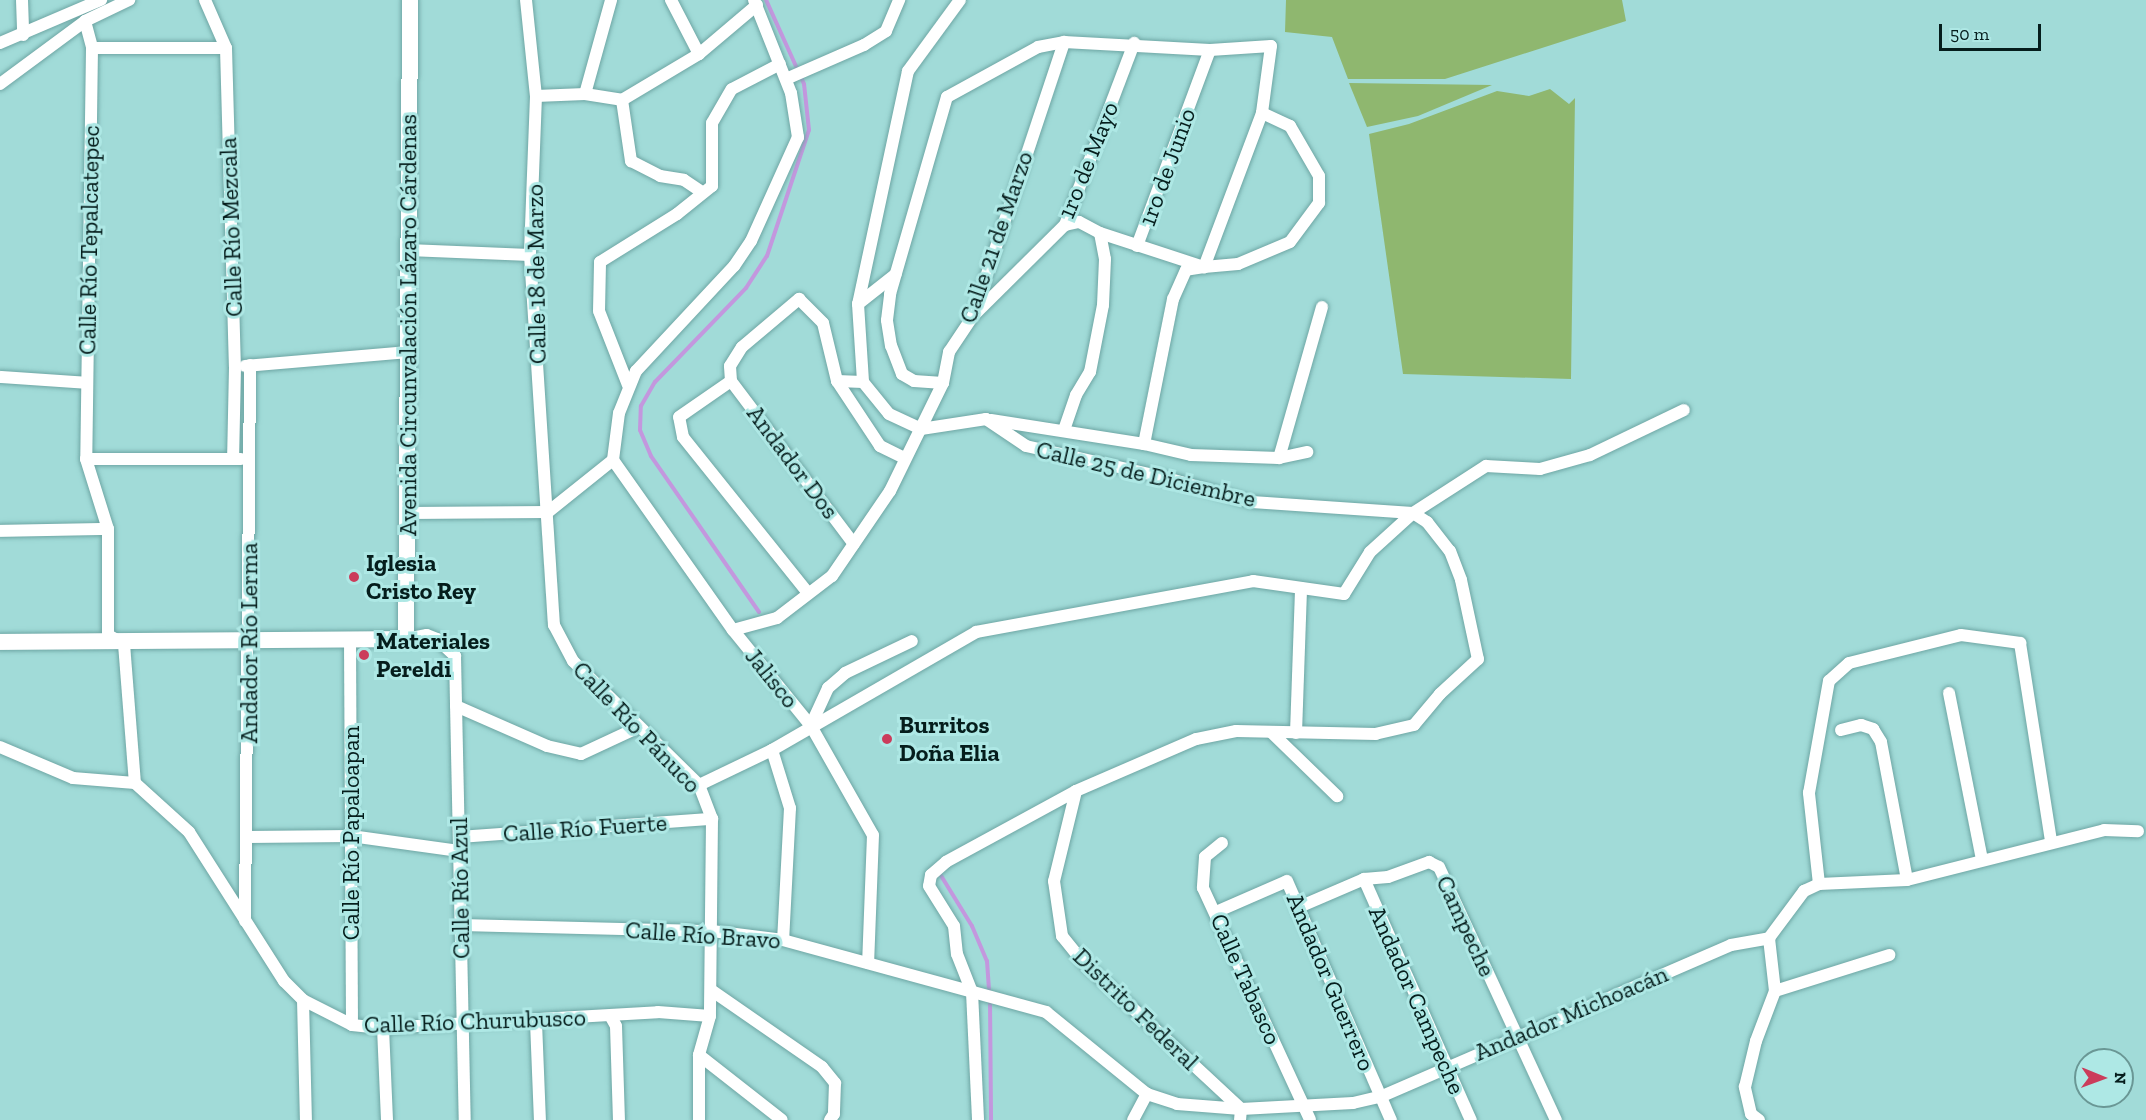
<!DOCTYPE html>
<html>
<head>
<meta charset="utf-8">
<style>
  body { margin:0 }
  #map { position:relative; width:2146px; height:1120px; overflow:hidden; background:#a1dbd8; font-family:"Zilla Slab",serif }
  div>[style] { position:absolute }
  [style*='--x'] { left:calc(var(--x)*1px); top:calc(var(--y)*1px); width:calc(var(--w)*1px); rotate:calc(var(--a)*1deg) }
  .green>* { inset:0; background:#8fb76f }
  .stream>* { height:4px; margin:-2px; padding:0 2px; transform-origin:2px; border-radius:2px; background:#c397de }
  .roads { filter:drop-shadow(0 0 2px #6ea6a4) drop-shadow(0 0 2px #6ea6a4) }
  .minor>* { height:12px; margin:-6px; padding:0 6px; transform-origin:6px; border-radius:6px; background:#fff }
  .tertiary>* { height:16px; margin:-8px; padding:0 8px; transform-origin:8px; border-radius:8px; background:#fff }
  .dots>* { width:16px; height:16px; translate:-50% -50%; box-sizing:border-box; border:3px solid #aee8e5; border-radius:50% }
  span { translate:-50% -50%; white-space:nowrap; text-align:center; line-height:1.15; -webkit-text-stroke:6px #aee8e5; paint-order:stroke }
  .street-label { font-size:24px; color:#051d1c }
  .poi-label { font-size:24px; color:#051d1c; font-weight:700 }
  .left { translate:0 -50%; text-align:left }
  .north { position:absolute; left:2074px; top:1048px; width:60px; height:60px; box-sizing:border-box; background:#aee8e5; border:2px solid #6a9795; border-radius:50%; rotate:91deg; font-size:16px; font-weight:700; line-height:24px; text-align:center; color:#051d1c }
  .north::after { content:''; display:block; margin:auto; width:21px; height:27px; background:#cb3c5b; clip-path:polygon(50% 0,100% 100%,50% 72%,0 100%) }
  .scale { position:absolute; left:1939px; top:24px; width:102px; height:27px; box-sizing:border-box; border:3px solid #051d1c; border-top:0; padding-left:8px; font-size:18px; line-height:21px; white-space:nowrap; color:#051d1c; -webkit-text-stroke:4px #aee8e5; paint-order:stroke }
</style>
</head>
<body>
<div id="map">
  <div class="green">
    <div style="clip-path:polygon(1286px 0,1622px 0,1626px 21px,1445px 79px,1348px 79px,1332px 37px,1285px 32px)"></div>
    <div style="clip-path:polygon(1349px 83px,1492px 85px,1418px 116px,1367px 127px)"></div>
    <div style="clip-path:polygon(1550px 89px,1569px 104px,1575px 98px,1571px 379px,1403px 374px,1369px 134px,1409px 124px,1497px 91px,1529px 96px)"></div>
  </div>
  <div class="stream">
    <div style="--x:759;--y:612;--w:190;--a:-124.7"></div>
    <div style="--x:651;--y:456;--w:28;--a:-113"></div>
    <div style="--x:640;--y:430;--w:24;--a:-88"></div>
    <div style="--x:641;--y:406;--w:28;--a:-60"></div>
    <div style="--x:655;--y:382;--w:131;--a:-45.9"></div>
    <div style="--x:746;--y:288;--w:38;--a:-57"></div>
    <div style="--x:767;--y:256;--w:133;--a:-71.6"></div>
    <div style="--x:809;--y:130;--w:46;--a:-96.2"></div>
    <div style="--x:804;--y:84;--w:92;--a:-114.3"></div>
    <div style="--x:940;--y:874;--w:61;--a:58.4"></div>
    <div style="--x:972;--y:926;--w:38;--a:67"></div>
    <div style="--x:987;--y:961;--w:32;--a:86"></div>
    <div style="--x:990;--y:1000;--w:120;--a:89.5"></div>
  </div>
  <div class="roads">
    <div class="minor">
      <div style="--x:22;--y:0;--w:35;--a:88"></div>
      <div style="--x:205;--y:0;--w:52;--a:66.4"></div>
      <div style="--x:226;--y:48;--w:319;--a:88.4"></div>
      <div style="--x:235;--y:367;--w:92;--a:91.2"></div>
      <div style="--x:526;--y:0;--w:97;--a:84.1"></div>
      <div style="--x:536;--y:96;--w:159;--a:92.2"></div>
      <div style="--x:530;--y:255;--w:371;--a:86.3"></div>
      <div style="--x:554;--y:625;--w:41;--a:62.2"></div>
      <div style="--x:573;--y:661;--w:177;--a:44.5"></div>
      <div style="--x:699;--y:785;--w:36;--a:69"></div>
      <div style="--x:712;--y:819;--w:197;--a:90.6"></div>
      <div style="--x:710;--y:1016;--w:41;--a:105.8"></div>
      <div style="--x:699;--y:1055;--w:65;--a:90"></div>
      <div style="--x:671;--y:0;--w:61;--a:62.6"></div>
      <div style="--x:754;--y:0;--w:100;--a:68.3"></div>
      <div style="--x:791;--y:93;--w:45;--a:81"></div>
      <div style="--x:798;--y:137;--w:114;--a:114.3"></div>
      <div style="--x:751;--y:241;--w:30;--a:124"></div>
      <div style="--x:734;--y:266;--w:144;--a:133"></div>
      <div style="--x:636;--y:371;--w:45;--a:112"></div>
      <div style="--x:619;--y:413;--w:47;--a:97.3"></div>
      <div style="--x:613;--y:460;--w:208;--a:54.8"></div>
      <div style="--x:733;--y:630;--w:124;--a:50.9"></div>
      <div style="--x:811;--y:726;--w:125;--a:60.4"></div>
      <div style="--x:873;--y:835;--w:128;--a:92.2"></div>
      <div style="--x:960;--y:0;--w:88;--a:126.2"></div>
      <div style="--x:908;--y:71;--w:238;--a:102.1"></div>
      <div style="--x:858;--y:304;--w:78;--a:86.3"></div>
      <div style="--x:863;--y:382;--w:41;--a:50.9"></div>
      <div style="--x:889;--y:414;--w:35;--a:25"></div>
      <div style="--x:921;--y:429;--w:66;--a:-8.7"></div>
      <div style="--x:986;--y:419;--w:48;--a:34"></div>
      <div style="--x:1026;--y:446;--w:140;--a:12.8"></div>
      <div style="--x:1163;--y:477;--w:92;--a:15.7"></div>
      <div style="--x:1252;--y:502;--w:161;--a:3.9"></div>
      <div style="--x:1413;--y:513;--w:17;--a:33"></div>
      <div style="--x:1427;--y:522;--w:37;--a:52"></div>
      <div style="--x:1450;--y:551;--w:31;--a:69"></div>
      <div style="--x:1461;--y:580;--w:81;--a:77.9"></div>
      <div style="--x:1478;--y:659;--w:52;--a:137.4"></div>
      <div style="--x:1440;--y:694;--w:40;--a:130"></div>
      <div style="--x:1414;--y:725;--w:39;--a:167"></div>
      <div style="--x:1376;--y:734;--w:140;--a:-178.8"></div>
      <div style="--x:1236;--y:731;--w:41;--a:168.7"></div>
      <div style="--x:1196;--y:739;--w:131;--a:156.6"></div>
      <div style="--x:1076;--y:791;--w:148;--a:151.4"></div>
      <div style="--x:946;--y:862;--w:20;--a:139"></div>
      <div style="--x:931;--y:875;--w:11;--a:100"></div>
      <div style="--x:929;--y:886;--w:47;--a:58"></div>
      <div style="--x:954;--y:926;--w:28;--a:84"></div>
      <div style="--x:957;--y:954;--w:41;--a:68.5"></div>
      <div style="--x:972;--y:992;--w:128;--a:87.3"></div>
      <div style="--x:85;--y:21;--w:28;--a:75"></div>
      <div style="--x:92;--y:48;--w:411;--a:90.8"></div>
      <div style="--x:86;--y:459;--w:73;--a:72.6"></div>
      <div style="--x:108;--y:529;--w:106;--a:90"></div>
      <div style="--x:108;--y:635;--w:18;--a:29"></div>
      <div style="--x:124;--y:644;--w:139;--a:85.5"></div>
      <div style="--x:0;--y:43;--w:110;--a:-23.1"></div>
      <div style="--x:92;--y:48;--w:134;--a:0"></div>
      <div style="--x:786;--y:79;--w:85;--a:-23.6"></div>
      <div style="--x:864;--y:45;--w:26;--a:-32"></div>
      <div style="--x:886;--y:31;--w:34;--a:-67"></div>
      <div style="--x:0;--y:84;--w:106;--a:-36.5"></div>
      <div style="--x:85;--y:21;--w:49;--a:-25.5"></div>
      <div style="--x:585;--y:94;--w:37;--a:9"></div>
      <div style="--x:536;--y:96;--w:49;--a:-2.3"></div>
      <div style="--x:585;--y:94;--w:98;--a:-74.5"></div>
      <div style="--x:622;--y:100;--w:90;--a:-30.9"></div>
      <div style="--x:699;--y:54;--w:76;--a:-40.2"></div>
      <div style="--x:622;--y:100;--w:62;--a:81.6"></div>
      <div style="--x:631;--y:161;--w:33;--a:27"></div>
      <div style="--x:660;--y:176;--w:24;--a:9"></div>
      <div style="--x:684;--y:180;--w:22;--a:34"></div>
      <div style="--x:1100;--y:233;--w:109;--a:18.1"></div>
      <div style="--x:1204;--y:267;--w:34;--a:-5"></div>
      <div style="--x:1238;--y:264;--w:56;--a:-22.9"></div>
      <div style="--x:1290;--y:242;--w:49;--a:-53.4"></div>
      <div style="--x:1319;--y:203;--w:27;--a:-90"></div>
      <div style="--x:1319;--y:176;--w:58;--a:-120.1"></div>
      <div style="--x:1290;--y:126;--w:31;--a:-155"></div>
      <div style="--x:1137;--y:246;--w:209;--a:-69.6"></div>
      <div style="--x:408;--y:250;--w:122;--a:2.3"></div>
      <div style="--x:858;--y:304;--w:48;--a:-38.3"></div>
      <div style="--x:976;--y:313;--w:125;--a:-44.7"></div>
      <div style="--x:1065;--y:225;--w:195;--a:-69.2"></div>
      <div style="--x:245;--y:366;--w:164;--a:-4.9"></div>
      <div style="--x:0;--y:377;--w:87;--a:3.9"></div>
      <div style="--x:731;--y:381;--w:204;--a:53"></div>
      <div style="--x:863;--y:382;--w:26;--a:-178"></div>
      <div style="--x:837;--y:381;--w:78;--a:56.5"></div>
      <div style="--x:880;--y:446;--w:28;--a:26"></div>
      <div style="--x:943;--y:383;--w:29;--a:-176"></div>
      <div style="--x:914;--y:381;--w:14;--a:-150"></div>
      <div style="--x:902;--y:374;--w:30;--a:-111"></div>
      <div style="--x:891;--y:346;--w:26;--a:-99"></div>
      <div style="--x:887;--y:320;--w:26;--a:-83"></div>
      <div style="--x:890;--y:294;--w:205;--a:-73.9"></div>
      <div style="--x:947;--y:97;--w:104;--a:-28.8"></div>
      <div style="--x:1038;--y:47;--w:26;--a:-11"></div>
      <div style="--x:1064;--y:42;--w:146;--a:3.1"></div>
      <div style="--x:1210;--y:50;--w:61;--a:-3.8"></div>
      <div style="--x:1271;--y:46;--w:68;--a:97.7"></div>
      <div style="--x:1262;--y:113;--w:165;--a:110.6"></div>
      <div style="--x:1204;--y:267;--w:18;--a:171"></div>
      <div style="--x:1186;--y:270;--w:32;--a:114"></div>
      <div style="--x:1173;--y:299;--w:148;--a:101.3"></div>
      <div style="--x:628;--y:385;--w:79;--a:-111.4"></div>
      <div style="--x:599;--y:311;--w:49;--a:-88.8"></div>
      <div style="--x:600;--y:262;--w:91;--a:-31.9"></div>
      <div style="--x:677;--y:214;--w:45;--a:-38.7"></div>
      <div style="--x:712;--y:186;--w:63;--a:-90"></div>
      <div style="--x:712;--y:123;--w:39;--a:-60"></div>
      <div style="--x:732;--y:89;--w:54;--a:-27.5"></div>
      <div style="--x:991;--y:420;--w:155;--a:8.9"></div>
      <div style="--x:1144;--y:444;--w:48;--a:13.2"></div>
      <div style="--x:1191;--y:455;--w:88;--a:2"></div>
      <div style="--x:1279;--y:458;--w:29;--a:-12"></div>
      <div style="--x:1064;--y:430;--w:37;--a:-71"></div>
      <div style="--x:1076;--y:395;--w:27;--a:-59"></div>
      <div style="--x:1090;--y:372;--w:68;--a:-79"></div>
      <div style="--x:1103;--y:305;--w:46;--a:-87.5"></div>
      <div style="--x:1105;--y:259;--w:26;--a:-101"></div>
      <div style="--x:1100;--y:233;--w:24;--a:-152"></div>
      <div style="--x:1079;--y:222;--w:14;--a:168"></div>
      <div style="--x:1279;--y:458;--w:157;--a:-74.1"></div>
      <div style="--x:86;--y:459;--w:155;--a:0"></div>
      <div style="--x:407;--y:513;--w:141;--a:-0.4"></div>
      <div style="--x:548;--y:512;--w:83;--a:-38.7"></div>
      <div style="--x:0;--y:531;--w:108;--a:-1.1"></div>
      <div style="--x:808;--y:593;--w:200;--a:-128.7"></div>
      <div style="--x:683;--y:437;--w:20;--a:-101"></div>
      <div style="--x:679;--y:417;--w:63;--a:-34.7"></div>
      <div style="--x:731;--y:381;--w:15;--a:-94"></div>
      <div style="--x:730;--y:366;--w:22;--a:-58"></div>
      <div style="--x:742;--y:347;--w:75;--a:-40.1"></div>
      <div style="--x:799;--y:299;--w:34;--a:45"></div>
      <div style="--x:823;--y:323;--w:60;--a:76.4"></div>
      <div style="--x:733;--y:630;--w:46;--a:-15.3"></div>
      <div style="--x:777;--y:618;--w:69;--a:-37.4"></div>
      <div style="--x:832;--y:576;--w:103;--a:-55.7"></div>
      <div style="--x:890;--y:491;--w:120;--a:-63.9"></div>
      <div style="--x:943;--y:383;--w:32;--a:-79"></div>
      <div style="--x:949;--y:352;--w:43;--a:-56.3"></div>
      <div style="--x:973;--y:316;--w:289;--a:-71.6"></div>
      <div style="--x:406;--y:639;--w:21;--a:-11"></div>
      <div style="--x:427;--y:635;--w:11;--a:22"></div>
      <div style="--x:437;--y:639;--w:25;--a:43"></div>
      <div style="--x:455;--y:656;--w:464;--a:88.8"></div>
      <div style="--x:350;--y:641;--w:384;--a:89.7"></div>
      <div style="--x:1949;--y:693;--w:170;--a:78.8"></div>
      <div style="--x:456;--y:706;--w:99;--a:23.7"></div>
      <div style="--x:547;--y:746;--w:35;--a:13"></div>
      <div style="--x:581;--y:754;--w:64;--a:-25"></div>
      <div style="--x:811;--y:725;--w:41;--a:-65.3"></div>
      <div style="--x:828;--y:688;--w:23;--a:-41"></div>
      <div style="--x:845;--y:673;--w:74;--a:-25.5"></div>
      <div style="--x:1841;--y:730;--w:21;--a:-14"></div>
      <div style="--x:1861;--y:725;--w:13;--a:18"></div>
      <div style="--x:1873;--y:729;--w:15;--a:58"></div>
      <div style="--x:1881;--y:742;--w:140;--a:79.3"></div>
      <div style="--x:1272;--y:733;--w:91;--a:44.1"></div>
      <div style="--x:1296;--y:733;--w:145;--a:-88"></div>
      <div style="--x:0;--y:747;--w:79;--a:23"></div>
      <div style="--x:73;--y:778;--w:62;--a:4.6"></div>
      <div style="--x:135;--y:783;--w:73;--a:42.2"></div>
      <div style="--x:189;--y:832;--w:177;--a:57.5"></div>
      <div style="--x:284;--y:981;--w:27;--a:45"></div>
      <div style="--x:303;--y:1000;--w:55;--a:27"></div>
      <div style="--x:352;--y:1025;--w:31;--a:6"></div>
      <div style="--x:383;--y:1028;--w:275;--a:-3.3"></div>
      <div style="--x:658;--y:1012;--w:52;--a:4.4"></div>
      <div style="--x:772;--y:750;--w:61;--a:72.8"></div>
      <div style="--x:790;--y:808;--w:132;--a:93"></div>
      <div style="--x:699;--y:785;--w:81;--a:-25.6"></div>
      <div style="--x:772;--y:750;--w:236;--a:-30"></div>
      <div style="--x:976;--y:632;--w:282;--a:-10.4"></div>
      <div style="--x:1253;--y:581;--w:92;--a:8.1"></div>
      <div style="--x:1344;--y:594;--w:49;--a:-58.2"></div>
      <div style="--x:1370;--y:552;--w:58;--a:-42.2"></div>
      <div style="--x:1413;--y:513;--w:87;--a:-32.8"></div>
      <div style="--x:1486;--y:466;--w:54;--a:3.2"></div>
      <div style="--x:1540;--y:469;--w:52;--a:-15.6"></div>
      <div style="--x:1590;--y:455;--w:104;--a:-25.6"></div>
      <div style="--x:1076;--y:791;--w:93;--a:103.7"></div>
      <div style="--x:1054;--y:881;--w:56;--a:81.7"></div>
      <div style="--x:1062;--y:936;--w:36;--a:51"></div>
      <div style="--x:1085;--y:964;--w:213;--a:42.9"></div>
      <div style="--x:1241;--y:1109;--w:11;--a:95"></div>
      <div style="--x:247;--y:837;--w:104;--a:-0.6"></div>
      <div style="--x:351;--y:836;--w:109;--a:7.9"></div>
      <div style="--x:459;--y:837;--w:254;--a:-4.1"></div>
      <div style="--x:1222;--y:843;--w:22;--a:141"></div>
      <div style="--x:1205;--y:857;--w:31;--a:94"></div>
      <div style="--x:1203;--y:888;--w:255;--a:65.2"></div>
      <div style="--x:1364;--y:879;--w:264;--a:66.1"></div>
      <div style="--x:1819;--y:884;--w:92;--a:-96.3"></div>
      <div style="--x:1809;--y:793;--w:114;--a:-79.9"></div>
      <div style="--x:1829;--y:681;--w:27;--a:-42"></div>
      <div style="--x:1849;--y:663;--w:115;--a:-14"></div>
      <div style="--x:1961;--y:635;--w:60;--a:7.7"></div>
      <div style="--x:2020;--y:643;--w:201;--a:81.1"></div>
      <div style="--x:1299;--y:907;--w:71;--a:-23.3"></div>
      <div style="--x:1364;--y:879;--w:24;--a:-5"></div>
      <div style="--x:1388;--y:877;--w:44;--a:-20.1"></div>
      <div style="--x:1429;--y:862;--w:11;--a:27"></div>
      <div style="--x:1439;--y:867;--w:279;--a:65.2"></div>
      <div style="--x:1216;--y:912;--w:77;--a:-23.6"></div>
      <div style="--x:1287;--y:881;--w:261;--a:66.5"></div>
      <div style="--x:245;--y:921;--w:556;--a:-89.48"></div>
      <div style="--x:461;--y:925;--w:251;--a:1.4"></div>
      <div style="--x:712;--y:931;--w:72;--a:7.2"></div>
      <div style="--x:783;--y:940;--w:273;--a:15.3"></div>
      <div style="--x:1046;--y:1012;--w:130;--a:39.1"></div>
      <div style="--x:1147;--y:1094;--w:32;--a:18"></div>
      <div style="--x:1177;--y:1104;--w:64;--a:4.5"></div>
      <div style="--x:1241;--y:1109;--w:112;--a:-3.1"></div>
      <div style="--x:1353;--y:1103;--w:28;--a:-13"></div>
      <div style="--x:1380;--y:1097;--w:382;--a:-23.4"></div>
      <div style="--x:1731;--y:945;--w:39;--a:-10"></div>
      <div style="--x:1769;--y:938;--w:59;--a:-53.3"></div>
      <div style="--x:1804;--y:891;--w:17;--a:-25"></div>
      <div style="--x:1819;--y:884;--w:88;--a:-2.6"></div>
      <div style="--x:1907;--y:880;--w:203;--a:-14.2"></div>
      <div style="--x:2104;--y:830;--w:34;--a:2"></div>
      <div style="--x:711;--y:990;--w:135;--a:34.7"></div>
      <div style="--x:822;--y:1067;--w:21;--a:51"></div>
      <div style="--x:835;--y:1083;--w:31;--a:92"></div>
      <div style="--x:834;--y:1114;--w:7;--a:124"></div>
      <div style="--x:1775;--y:991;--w:120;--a:-17.5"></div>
      <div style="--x:303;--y:1000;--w:120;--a:88.6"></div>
      <div style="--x:611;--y:1017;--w:10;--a:61"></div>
      <div style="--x:616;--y:1026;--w:94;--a:88.2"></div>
      <div style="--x:536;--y:1022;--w:98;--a:87.7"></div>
      <div style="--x:383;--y:1028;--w:92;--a:87.5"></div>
      <div style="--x:699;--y:1055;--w:105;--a:38.1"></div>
      <div style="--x:1133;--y:1120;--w:30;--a:-62"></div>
      <div style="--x:1759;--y:1120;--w:10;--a:-143"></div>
      <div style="--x:1751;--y:1114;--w:28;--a:-103"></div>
      <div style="--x:1745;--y:1087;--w:47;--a:-76.6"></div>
      <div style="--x:1756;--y:1041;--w:53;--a:-69.2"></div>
      <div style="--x:1775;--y:991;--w:53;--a:-96.5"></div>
    </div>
    <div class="tertiary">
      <div style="--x:0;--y:642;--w:406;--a:-0.4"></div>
      <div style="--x:406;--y:639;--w:639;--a:-89.64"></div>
    </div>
  </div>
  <div class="dots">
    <div style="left:354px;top:577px;background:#cb3c5b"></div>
    <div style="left:364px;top:655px;background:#cb3c5b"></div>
    <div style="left:887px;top:739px;background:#cb3c5b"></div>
  </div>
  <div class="street-label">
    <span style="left:1088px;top:160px;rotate:-68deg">1ro de Mayo</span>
    <span style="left:1167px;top:167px;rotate:-70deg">1ro de Junio</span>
    <span style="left:231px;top:227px;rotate:-92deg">Calle Río Mezcala</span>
    <span style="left:996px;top:237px;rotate:-71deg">Calle 21 de Marzo</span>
    <span style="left:89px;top:240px;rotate:-89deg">Calle Río Tepalcatepec</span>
    <span style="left:536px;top:274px;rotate:-91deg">Calle 18 de Marzo</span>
    <span style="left:408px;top:325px;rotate:-90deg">Avenida Circunvalación Lázaro Cárdenas</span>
    <span style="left:793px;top:462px;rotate:53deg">Andador Dos</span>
    <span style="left:1146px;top:474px;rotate:13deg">Calle 25 de Diciembre</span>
    <span style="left:249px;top:643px;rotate:-90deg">Andador Río Lerma</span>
    <span style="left:772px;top:678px;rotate:51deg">Jalisco</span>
    <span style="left:637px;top:727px;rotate:46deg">Calle Río Pánuco</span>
    <span style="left:585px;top:828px;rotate:-4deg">Calle Río Fuerte</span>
    <span style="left:351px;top:833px;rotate:-90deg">Calle Río Papaloapan</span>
    <span style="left:460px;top:888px;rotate:-91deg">Calle Río Azul</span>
    <span style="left:1466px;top:926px;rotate:65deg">Campeche</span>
    <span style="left:703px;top:935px;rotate:4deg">Calle Río Bravo</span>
    <span style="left:1246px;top:979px;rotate:66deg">Calle Tabasco</span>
    <span style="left:1331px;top:982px;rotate:67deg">Andador Guerrero</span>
    <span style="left:1417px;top:1000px;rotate:66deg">Andador Campeche</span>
    <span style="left:1136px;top:1009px;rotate:44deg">Distrito Federal</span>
    <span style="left:1571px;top:1013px;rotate:-23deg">Andador Michoacán</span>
    <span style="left:475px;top:1021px;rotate:-2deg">Calle Río Churubusco</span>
  </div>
  <div class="poi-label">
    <span class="left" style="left:366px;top:577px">Iglesia<br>Cristo Rey</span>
    <span class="left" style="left:376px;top:655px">Materiales<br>Pereldi</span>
    <span class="left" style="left:899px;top:739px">Burritos<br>Doña Elia</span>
  </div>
  <div class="north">N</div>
  <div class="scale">50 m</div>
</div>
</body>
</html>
